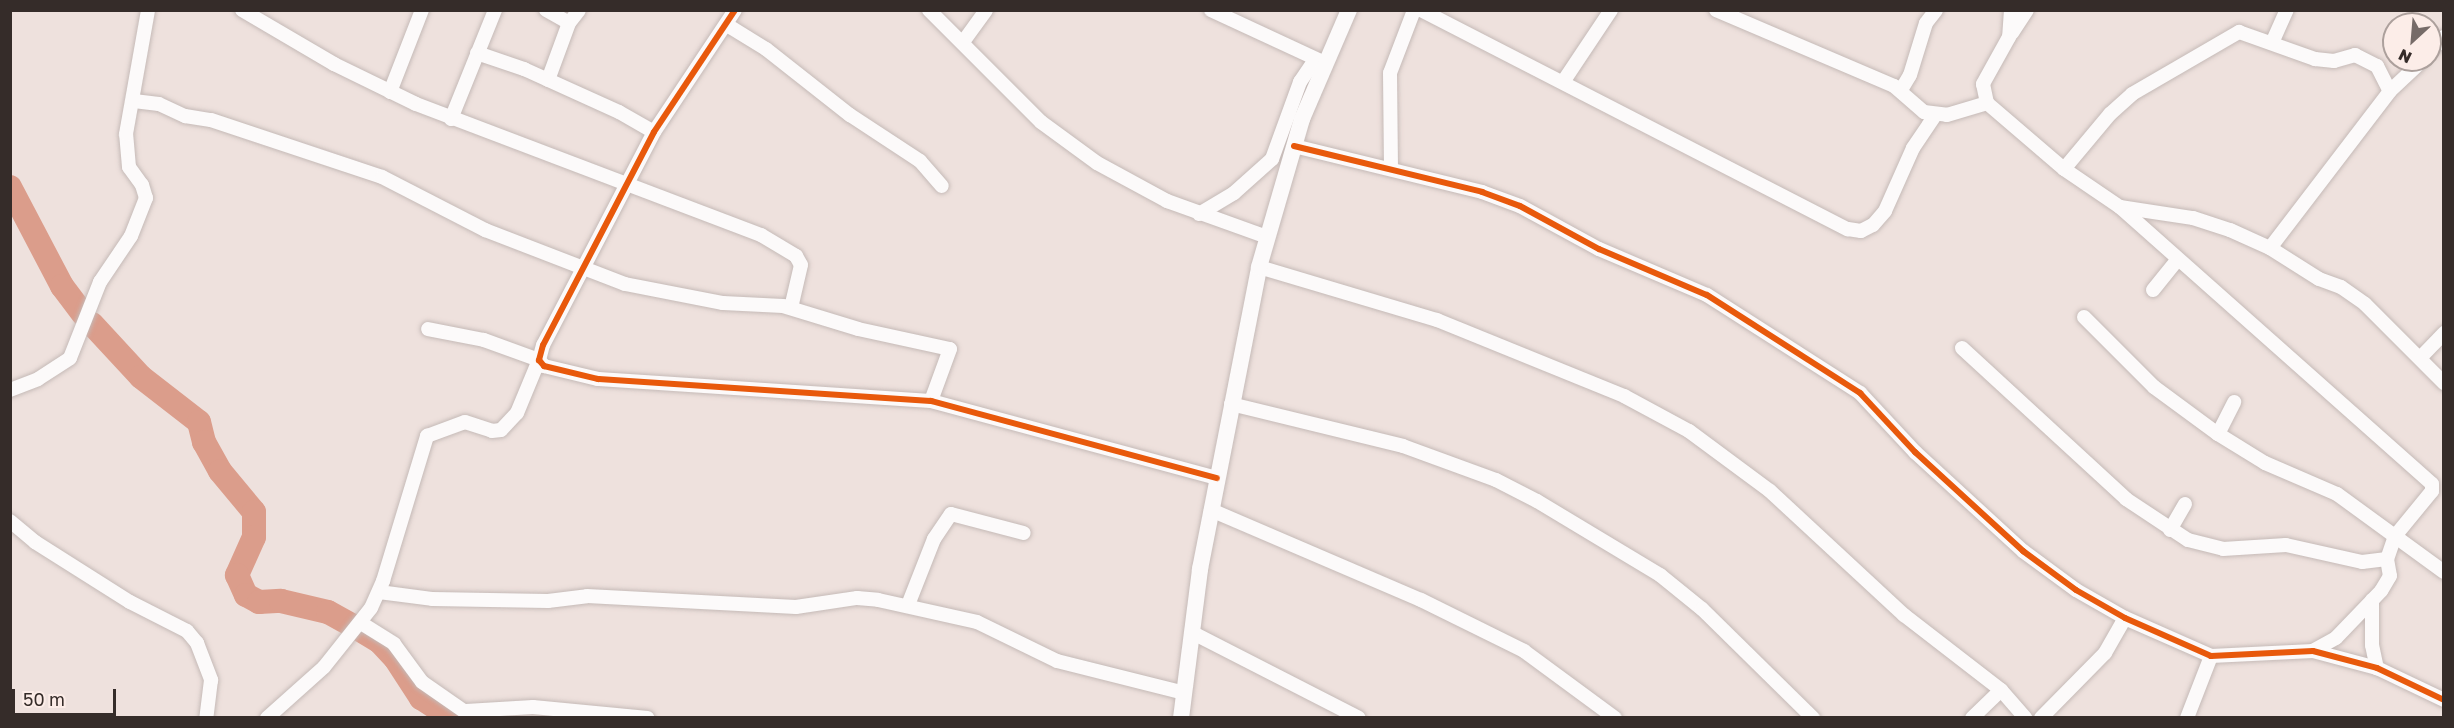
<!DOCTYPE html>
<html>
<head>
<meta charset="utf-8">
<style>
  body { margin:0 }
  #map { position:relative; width:2454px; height:728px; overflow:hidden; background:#eee1dd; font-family:"Golos Text",sans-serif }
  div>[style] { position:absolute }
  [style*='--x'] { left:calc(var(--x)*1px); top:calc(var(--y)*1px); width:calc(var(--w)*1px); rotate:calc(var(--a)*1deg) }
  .river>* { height:24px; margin:-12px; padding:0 12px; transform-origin:12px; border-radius:12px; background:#db9d8b }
  .roads { filter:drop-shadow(0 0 2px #c5bab7) drop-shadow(0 0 2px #c5bab7) }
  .minor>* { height:14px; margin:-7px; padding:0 7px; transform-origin:7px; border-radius:7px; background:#fcfafa }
  .tertiary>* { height:16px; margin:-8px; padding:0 8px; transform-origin:8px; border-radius:8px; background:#fcfafa }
  .cycleway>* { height:6px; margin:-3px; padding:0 3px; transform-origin:3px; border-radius:3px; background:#e8590c }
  span { translate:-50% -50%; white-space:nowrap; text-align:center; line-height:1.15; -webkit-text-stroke:6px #fcede8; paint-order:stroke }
  .frame { position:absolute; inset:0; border:12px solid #352c29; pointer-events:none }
  .north { position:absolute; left:2382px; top:12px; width:60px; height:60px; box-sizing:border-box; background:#fcede8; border:2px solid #aca09c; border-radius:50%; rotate:206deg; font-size:16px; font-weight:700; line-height:24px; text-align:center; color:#352c29 }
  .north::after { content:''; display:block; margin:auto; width:21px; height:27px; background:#766b68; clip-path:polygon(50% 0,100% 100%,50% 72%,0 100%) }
  .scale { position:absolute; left:12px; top:689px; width:104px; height:27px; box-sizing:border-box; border:3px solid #352c29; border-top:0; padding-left:8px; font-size:18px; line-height:21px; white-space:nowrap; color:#352c29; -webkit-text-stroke:4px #fcede8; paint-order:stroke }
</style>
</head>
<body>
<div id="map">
  <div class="river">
    <div style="--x:10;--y:187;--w:112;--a:62.3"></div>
    <div style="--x:62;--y:286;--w:35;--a:53"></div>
    <div style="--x:92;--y:324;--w:72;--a:47.2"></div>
    <div style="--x:141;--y:377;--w:73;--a:37.8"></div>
    <div style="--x:199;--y:422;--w:21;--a:76"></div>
    <div style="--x:204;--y:442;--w:33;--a:61"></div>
    <div style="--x:220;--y:471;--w:53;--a:50.3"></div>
    <div style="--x:254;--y:512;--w:25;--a:90"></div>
    <div style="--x:254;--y:537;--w:42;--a:114.1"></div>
    <div style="--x:237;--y:575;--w:22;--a:66"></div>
    <div style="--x:246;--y:595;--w:15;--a:28"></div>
    <div style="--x:259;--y:602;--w:22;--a:-3"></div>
    <div style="--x:281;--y:601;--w:48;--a:13.2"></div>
    <div style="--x:328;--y:612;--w:33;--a:29"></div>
    <div style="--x:357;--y:628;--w:26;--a:31"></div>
    <div style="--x:379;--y:641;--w:23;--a:47"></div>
    <div style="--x:395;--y:658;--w:48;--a:57"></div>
    <div style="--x:421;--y:698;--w:37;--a:33"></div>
  </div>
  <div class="roads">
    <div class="minor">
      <div style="--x:242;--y:10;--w:107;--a:30.4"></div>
      <div style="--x:334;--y:64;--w:91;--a:26"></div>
      <div style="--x:416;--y:104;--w:369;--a:20.8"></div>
      <div style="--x:761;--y:235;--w:41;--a:31"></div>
      <div style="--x:796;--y:256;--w:10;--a:61"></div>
      <div style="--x:801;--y:265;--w:44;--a:103.1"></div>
      <div style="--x:546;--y:10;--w:26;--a:29"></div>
      <div style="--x:735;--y:10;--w:146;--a:123.6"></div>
      <div style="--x:654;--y:132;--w:240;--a:117.5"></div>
      <div style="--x:543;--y:345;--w:16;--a:105"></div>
      <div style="--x:539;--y:360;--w:8;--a:50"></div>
      <div style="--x:544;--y:366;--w:56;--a:13.5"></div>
      <div style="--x:598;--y:379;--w:334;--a:3.8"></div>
      <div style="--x:931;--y:401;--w:296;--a:15.1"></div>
      <div style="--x:929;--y:10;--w:158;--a:45"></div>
      <div style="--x:1041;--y:122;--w:69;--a:36.2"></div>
      <div style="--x:1097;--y:163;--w:80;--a:28.5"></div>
      <div style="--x:1167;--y:201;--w:106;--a:19.8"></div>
      <div style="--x:1211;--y:10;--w:123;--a:24.9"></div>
      <div style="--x:1421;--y:10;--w:480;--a:27.2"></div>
      <div style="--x:1848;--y:229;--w:13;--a:9"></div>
      <div style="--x:1861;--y:231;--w:13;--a:-27"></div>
      <div style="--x:1873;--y:225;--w:18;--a:-49"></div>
      <div style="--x:1885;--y:211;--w:69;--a:-66"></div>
      <div style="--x:1913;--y:148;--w:40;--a:-56"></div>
      <div style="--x:1716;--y:10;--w:194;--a:23.1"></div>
      <div style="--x:1894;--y:86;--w:40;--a:41"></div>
      <div style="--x:1924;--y:112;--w:23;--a:7"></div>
      <div style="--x:1947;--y:115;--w:42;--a:-16.7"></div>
      <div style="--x:2011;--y:10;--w:27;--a:94"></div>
      <div style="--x:2009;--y:37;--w:54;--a:119"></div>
      <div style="--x:1983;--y:84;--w:19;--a:78"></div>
      <div style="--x:1987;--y:103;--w:101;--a:40.6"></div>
      <div style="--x:2064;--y:169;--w:68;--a:34.2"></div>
      <div style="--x:2120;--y:207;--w:74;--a:8.6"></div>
      <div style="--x:2193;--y:218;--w:39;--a:18"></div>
      <div style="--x:2230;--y:230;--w:44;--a:24.2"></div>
      <div style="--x:2270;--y:248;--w:58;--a:32.3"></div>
      <div style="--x:2319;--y:279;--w:23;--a:20"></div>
      <div style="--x:2341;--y:287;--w:29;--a:35"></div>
      <div style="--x:2365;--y:304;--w:112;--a:45"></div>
      <div style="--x:727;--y:25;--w:46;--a:31.6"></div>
      <div style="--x:766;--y:49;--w:107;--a:38.2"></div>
      <div style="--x:850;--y:115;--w:84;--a:33.3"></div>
      <div style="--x:920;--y:161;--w:33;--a:49"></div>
      <div style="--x:2012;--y:33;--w:27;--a:-57"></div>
      <div style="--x:963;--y:42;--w:39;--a:-54"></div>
      <div style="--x:2272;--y:43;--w:36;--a:-66"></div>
      <div style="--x:2430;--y:52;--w:21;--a:-47"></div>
      <div style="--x:477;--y:53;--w:50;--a:18.8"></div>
      <div style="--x:524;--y:69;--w:104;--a:24.4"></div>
      <div style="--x:619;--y:112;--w:40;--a:29.7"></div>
      <div style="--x:548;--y:80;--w:61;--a:-69.8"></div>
      <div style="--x:569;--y:23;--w:16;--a:-52"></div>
      <div style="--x:1563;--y:82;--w:87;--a:-56.3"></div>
      <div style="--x:1901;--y:90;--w:17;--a:-59"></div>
      <div style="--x:1910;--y:75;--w:54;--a:-72.9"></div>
      <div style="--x:1926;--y:23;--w:16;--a:-52"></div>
      <div style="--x:390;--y:92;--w:88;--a:-68.7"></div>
      <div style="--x:134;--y:101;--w:25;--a:7"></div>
      <div style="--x:159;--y:104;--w:29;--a:25"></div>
      <div style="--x:185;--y:116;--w:26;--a:9"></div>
      <div style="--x:211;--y:120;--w:180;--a:18.4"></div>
      <div style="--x:382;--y:177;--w:116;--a:27.2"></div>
      <div style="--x:485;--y:230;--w:150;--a:21.1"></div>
      <div style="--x:625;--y:284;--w:100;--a:11"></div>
      <div style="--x:723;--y:303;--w:60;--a:2.9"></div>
      <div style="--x:783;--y:306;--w:78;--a:17"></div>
      <div style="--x:858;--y:329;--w:94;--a:12.3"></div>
      <div style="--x:950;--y:349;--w:55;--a:110.1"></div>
      <div style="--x:451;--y:119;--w:118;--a:-68"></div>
      <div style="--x:1294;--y:146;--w:194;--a:13.7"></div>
      <div style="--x:1482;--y:192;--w:40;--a:20.2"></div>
      <div style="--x:1520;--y:206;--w:90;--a:28.6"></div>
      <div style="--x:1599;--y:249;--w:117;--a:23.1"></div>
      <div style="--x:1707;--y:295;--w:182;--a:32.6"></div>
      <div style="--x:1860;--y:393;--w:81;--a:47"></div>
      <div style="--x:1915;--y:452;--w:147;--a:42.5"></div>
      <div style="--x:2023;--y:551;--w:66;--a:36.3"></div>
      <div style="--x:2076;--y:590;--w:56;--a:29.7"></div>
      <div style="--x:2125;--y:618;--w:94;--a:23.8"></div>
      <div style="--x:2211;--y:656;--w:102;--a:-2.8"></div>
      <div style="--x:2313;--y:651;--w:66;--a:14.9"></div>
      <div style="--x:2377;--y:668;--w:74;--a:25.5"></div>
      <div style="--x:1391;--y:168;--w:95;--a:-90.6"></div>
      <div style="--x:1390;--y:73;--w:67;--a:-69.1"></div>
      <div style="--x:2064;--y:169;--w:72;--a:-50.1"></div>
      <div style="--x:2110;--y:114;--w:30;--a:-42"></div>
      <div style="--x:2132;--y:94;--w:124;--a:-30.1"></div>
      <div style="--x:2239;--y:32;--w:81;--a:19.6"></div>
      <div style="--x:2315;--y:59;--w:19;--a:6"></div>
      <div style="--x:2334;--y:61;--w:22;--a:-16"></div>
      <div style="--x:2355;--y:55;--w:25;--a:27"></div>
      <div style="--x:2377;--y:66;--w:28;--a:63"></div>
      <div style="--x:2120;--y:207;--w:417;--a:41.6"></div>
      <div style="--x:2432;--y:484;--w:7;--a:90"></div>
      <div style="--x:2432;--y:491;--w:58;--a:129.4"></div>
      <div style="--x:2395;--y:536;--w:24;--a:109"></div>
      <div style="--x:2387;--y:559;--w:17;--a:80"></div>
      <div style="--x:2390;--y:576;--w:17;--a:121"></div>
      <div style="--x:2381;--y:591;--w:65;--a:133.8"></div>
      <div style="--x:2336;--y:638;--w:26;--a:151"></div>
      <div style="--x:1199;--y:214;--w:41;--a:-31"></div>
      <div style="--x:1234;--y:193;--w:51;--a:-41.8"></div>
      <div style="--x:1272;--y:159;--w:82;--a:-70"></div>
      <div style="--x:1300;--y:82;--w:27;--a:-56"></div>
      <div style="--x:2270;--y:248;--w:198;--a:-52.6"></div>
      <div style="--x:2390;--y:91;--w:45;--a:-43.2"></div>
      <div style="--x:1259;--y:267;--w:186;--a:16.6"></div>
      <div style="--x:1437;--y:320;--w:202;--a:22.1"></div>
      <div style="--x:1624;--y:396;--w:74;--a:28.3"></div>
      <div style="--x:1689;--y:431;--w:101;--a:36.5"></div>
      <div style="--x:1770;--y:491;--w:183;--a:42.8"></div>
      <div style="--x:1904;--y:615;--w:123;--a:37.7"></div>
      <div style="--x:2001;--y:690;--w:37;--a:49"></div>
      <div style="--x:2153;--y:290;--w:38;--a:-51"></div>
      <div style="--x:2084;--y:317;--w:99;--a:45"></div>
      <div style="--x:2154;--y:387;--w:79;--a:36.3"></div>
      <div style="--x:2218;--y:434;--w:55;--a:31.7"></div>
      <div style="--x:2265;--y:463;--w:78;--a:23.3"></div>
      <div style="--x:2337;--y:494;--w:132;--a:36.1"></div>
      <div style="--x:1962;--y:348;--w:223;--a:42.6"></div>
      <div style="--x:2126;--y:499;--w:74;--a:33.5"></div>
      <div style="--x:2188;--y:540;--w:36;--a:14"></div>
      <div style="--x:2223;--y:549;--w:63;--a:-3.6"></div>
      <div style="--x:2286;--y:545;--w:78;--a:12.6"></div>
      <div style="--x:2362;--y:562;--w:25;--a:-7"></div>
      <div style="--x:2420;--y:358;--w:35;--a:-46"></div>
      <div style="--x:10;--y:390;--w:30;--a:-21"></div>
      <div style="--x:38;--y:379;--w:38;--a:-33"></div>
      <div style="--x:70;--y:358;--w:82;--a:-68.5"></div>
      <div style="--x:100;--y:282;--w:55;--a:-56"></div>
      <div style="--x:131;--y:236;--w:41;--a:-68.5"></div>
      <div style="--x:146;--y:198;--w:14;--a:-107"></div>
      <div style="--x:142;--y:185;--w:22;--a:-126"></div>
      <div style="--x:129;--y:167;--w:33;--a:-95"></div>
      <div style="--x:126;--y:134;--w:126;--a:-79.9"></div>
      <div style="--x:1231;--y:404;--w:177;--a:13.7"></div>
      <div style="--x:1403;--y:446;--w:99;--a:20.1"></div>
      <div style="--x:1496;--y:480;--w:46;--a:27.1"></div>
      <div style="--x:1537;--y:501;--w:144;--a:31"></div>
      <div style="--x:1660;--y:575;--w:54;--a:39"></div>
      <div style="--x:1702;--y:609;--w:156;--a:44.5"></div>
      <div style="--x:2218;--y:434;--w:36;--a:-63"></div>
      <div style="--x:1211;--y:510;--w:228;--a:23.2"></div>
      <div style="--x:1421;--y:600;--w:115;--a:26.3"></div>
      <div style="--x:1524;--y:651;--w:113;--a:36.4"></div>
      <div style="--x:10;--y:521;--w:33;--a:40"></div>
      <div style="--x:35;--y:542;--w:112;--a:32.3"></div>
      <div style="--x:130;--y:602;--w:64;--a:27"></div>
      <div style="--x:187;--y:631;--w:16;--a:50"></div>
      <div style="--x:197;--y:643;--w:40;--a:69"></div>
      <div style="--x:211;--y:680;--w:38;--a:97"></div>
      <div style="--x:2170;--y:530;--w:30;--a:-60"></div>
      <div style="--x:379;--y:592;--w:53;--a:7.5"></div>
      <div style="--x:432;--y:599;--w:116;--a:1"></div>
      <div style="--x:548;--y:601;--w:39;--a:-7"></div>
      <div style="--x:587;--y:596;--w:209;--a:3"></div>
      <div style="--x:796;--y:607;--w:62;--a:-8.4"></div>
      <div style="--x:857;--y:598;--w:21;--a:5"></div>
      <div style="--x:878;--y:600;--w:101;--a:12.5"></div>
      <div style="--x:977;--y:622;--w:89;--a:26"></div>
      <div style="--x:1057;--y:661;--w:131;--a:14.1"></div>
      <div style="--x:2372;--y:600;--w:45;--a:90"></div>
      <div style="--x:2372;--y:645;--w:24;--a:78"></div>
      <div style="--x:908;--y:605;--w:71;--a:-68.5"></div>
      <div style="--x:934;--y:539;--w:30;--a:-56"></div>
      <div style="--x:951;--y:514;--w:75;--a:14.6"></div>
      <div style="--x:361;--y:623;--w:39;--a:32"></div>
      <div style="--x:394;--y:644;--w:47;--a:53.6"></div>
      <div style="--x:422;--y:682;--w:60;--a:34.8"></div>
      <div style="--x:1193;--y:633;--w:186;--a:27.1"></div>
      <div style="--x:466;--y:711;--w:67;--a:-3.4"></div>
      <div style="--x:533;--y:707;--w:115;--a:5.5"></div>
      <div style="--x:267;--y:718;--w:76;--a:-41.8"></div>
      <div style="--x:324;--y:667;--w:75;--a:-51.5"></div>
      <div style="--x:371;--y:608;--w:30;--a:-66"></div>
      <div style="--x:383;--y:581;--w:152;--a:-73.1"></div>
      <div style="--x:427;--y:436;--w:40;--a:-20.2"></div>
      <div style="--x:465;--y:422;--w:28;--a:18"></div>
      <div style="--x:492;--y:431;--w:9;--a:-6"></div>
      <div style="--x:501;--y:430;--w:23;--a:-47"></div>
      <div style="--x:517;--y:413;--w:57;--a:-67.5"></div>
      <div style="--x:539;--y:360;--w:59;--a:-160"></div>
      <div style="--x:484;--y:340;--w:57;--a:-168.9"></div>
      <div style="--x:1972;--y:718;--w:40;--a:-44"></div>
      <div style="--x:2041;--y:718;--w:91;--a:-45.4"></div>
      <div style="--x:2105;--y:653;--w:40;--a:-60.3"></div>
      <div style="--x:2187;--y:718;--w:66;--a:-68.8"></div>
    </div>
    <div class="tertiary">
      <div style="--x:1181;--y:718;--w:150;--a:-82.7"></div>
      <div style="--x:1200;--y:569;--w:308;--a:-78.9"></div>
      <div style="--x:1259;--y:267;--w:154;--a:-73.8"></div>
      <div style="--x:1302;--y:119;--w:119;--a:-66.7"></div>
    </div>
  </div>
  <div class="cycleway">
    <div style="--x:735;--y:10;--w:146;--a:123.6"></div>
    <div style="--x:654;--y:132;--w:240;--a:117.5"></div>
    <div style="--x:543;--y:345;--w:16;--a:105"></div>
    <div style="--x:539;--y:360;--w:8;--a:50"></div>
    <div style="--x:544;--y:366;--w:56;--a:13.5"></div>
    <div style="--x:598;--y:379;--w:334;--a:3.8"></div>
    <div style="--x:931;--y:401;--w:296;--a:15.1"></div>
    <div style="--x:1294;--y:146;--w:194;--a:13.7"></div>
    <div style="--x:1482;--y:192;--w:40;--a:20.2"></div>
    <div style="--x:1520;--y:206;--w:90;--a:28.6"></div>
    <div style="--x:1599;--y:249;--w:117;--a:23.1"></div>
    <div style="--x:1707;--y:295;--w:182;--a:32.6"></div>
    <div style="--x:1860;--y:393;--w:81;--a:47"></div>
    <div style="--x:1915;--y:452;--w:147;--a:42.5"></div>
    <div style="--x:2023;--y:551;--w:66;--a:36.3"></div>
    <div style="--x:2076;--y:590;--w:56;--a:29.7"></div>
    <div style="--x:2125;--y:618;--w:94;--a:23.8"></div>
    <div style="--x:2211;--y:656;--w:102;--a:-2.8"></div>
    <div style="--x:2313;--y:651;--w:66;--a:14.9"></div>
    <div style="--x:2377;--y:668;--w:74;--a:25.5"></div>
  </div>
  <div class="frame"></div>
  <div class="north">N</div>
  <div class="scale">50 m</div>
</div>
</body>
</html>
